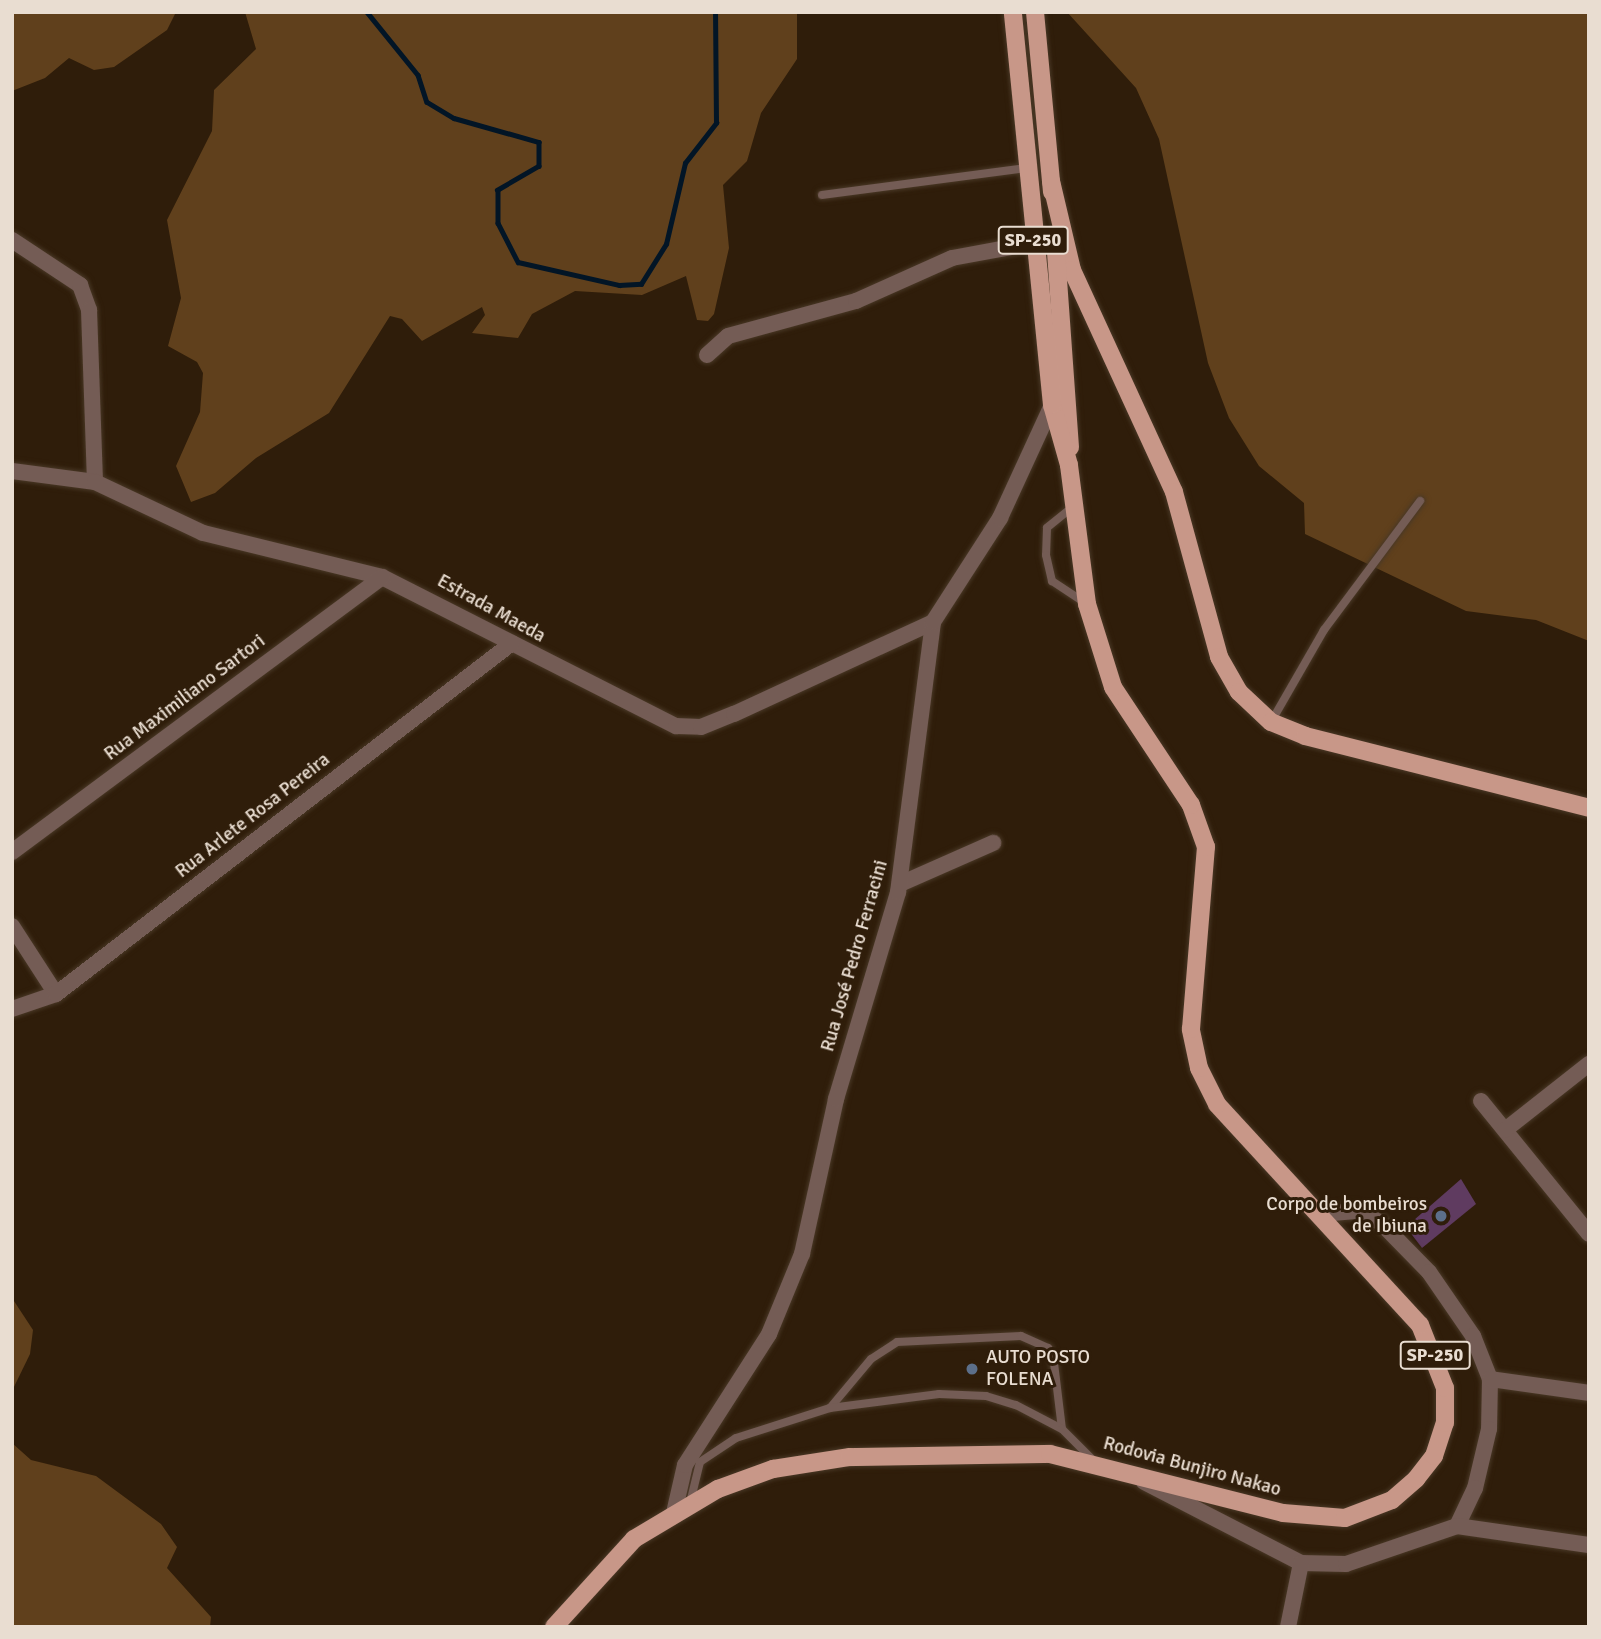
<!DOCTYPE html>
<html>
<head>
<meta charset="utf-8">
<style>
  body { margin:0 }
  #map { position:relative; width:1601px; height:1639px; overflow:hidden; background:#2f1d0a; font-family:Signika,sans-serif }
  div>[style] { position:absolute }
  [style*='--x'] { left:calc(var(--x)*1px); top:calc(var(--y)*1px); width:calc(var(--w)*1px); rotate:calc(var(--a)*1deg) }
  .green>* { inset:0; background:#60401c }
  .stream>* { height:4.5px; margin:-2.25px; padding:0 2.25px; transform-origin:2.25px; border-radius:2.25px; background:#021526 }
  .building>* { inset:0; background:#5f3b60 }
  .roads { filter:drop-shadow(0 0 2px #493826) drop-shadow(0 0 2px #493826) }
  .lane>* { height:8px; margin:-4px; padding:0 4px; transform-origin:4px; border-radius:4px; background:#745c55 }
  .street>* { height:16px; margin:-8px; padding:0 8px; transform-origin:8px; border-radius:8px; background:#745c55 }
  .primary>* { height:18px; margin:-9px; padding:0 9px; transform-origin:9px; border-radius:9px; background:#c89788 }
  .dots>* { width:19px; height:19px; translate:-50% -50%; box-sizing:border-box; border:4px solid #2f1d0a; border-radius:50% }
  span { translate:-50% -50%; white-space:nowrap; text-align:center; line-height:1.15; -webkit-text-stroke:6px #2f1d0a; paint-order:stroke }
  .shield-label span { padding:2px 5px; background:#2f1d0a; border:2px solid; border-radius:5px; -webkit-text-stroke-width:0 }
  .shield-label { font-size:18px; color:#e9ddd1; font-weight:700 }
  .street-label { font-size:19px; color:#e9ddd1 }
  .poi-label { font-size:19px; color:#e9ddd1 }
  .right { translate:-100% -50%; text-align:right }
  .left { translate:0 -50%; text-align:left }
  .frame { position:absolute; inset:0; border:14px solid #e9ddd1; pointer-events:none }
</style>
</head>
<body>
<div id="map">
  <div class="green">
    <div style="clip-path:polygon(12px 12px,176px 12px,167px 30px,114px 67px,94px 70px,69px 58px,45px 78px,12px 91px)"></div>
    <div style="clip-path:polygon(245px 12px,797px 12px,797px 59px,761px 113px,747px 161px,723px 185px,729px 248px,714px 314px,708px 321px,697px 320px,686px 276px,642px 295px,575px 291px,532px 314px,518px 338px,472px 333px,485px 315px,482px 307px,422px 341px,402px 319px,390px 316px,329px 413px,256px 458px,215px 493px,191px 502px,176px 466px,200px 412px,203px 373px,197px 362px,168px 346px,181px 298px,167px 220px,212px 131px,214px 90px,256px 49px)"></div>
    <div style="clip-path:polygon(1067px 12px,1589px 12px,1589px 641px,1536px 620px,1466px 611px,1305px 534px,1304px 503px,1259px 466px,1229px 418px,1208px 363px,1159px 139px,1136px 88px)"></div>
    <div style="clip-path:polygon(12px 1298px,33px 1330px,30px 1354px,12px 1391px)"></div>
    <div style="clip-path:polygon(12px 1443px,31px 1460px,96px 1476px,161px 1524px,177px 1547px,167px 1568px,211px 1617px,210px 1627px,12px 1627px)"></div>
  </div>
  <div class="stream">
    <div style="--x:367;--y:12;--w:81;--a:51"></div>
    <div style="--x:418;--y:75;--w:28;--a:72"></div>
    <div style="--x:427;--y:102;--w:31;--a:31"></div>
    <div style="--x:454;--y:118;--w:88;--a:15.8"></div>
    <div style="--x:539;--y:142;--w:24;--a:90"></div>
    <div style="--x:539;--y:166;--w:48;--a:149.7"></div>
    <div style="--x:498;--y:190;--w:33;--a:90"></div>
    <div style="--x:498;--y:223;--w:44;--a:62.9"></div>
    <div style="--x:518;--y:262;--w:104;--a:12.8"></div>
    <div style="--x:619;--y:285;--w:22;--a:-3"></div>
    <div style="--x:641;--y:284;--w:47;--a:-58"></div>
    <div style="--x:666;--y:244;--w:83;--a:-76.8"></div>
    <div style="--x:685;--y:163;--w:51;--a:-52.2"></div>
    <div style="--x:716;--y:123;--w:111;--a:-90.5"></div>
  </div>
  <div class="building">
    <div style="clip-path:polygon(1461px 1179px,1476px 1204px,1422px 1248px,1406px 1227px)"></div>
  </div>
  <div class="roads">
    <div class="lane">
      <div style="--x:822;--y:195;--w:206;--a:-7.5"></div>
      <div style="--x:1075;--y:505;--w:36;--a:141"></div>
      <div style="--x:1047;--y:528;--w:27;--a:92"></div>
      <div style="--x:1046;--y:555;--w:27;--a:77"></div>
      <div style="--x:1052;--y:581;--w:42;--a:33.3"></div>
      <div style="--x:1271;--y:722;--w:106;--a:-60.1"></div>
      <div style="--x:1324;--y:630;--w:161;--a:-53.3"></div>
      <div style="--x:830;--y:1408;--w:64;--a:-50.1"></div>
      <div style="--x:871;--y:1359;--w:31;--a:-33"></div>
      <div style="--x:897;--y:1342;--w:124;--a:-2.8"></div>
      <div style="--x:1021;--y:1336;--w:30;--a:24"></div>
      <div style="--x:1048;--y:1348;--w:16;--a:68"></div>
      <div style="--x:1054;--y:1363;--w:66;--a:83.1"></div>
      <div style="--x:690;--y:1503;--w:42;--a:-76.3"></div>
      <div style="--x:700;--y:1462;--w:43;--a:-33.7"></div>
      <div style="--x:736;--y:1438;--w:99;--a:-17.7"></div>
      <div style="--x:830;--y:1408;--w:110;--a:-7.3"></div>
      <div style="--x:939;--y:1394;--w:47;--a:2.4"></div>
      <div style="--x:986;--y:1396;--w:31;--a:17"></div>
      <div style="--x:1016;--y:1405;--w:52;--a:27.6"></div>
      <div style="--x:1062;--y:1429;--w:45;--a:45"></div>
    </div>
    <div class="street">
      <div style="--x:12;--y:240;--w:82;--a:33.5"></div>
      <div style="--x:80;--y:285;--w:27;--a:70"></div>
      <div style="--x:89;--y:310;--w:172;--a:88"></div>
      <div style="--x:707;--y:355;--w:28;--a:-42"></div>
      <div style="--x:728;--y:336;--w:133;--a:-15.3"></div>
      <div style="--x:856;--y:301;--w:105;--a:-24.1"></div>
      <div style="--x:952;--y:258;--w:82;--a:-10.5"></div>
      <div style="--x:12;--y:471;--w:84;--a:7.5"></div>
      <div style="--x:95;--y:482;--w:119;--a:25.3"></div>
      <div style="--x:203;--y:533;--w:184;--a:13.8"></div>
      <div style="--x:382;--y:577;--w:330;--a:26.9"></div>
      <div style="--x:676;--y:726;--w:25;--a:2"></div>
      <div style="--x:701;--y:727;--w:35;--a:-22"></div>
      <div style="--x:734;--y:714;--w:219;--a:-24.8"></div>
      <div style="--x:12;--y:852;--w:461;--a:-36.6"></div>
      <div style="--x:900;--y:884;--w:102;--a:-23.8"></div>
      <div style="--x:12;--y:926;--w:81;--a:57.1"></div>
      <div style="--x:12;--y:1009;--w:46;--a:-18.8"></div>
      <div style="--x:56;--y:994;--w:575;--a:-37.59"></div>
      <div style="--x:1481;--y:1101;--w:171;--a:50.9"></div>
      <div style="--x:1505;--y:1130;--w:107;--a:-38.2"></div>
      <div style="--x:1321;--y:1214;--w:35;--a:-5"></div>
      <div style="--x:1356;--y:1211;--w:26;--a:25"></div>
      <div style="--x:1380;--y:1222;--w:70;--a:45.6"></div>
      <div style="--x:1429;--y:1272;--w:78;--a:55.5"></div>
      <div style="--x:1473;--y:1336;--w:46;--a:68.4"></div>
      <div style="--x:1490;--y:1379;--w:50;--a:91.1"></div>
      <div style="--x:1489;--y:1429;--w:61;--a:103.3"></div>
      <div style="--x:1475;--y:1488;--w:42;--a:115.3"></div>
      <div style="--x:1490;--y:1379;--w:100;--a:8"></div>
      <div style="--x:1144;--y:1482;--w:177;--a:27.3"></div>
      <div style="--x:1301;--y:1563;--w:45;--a:1.3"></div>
      <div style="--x:1346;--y:1564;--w:117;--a:-18.9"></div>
      <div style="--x:1457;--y:1526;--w:133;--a:8.2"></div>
      <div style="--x:674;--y:1513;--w:49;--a:-77.1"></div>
      <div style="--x:685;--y:1465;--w:156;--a:-57.3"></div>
      <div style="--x:769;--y:1334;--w:87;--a:-67.6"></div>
      <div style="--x:802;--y:1254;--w:159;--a:-77.6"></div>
      <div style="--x:836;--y:1099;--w:216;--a:-73.3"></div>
      <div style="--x:898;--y:892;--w:272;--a:-82.6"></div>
      <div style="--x:933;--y:622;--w:124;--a:-57.2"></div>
      <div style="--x:1000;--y:518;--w:124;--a:-65.3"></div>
      <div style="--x:1288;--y:1627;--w:65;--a:-78.5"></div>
    </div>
    <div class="primary">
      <div style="--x:1035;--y:12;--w:181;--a:84.6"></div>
      <div style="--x:1051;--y:181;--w:91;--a:76.7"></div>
      <div style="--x:1072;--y:270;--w:244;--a:65.3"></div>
      <div style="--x:1174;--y:492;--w:171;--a:74.7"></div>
      <div style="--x:1219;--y:657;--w:40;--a:60.3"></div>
      <div style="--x:1239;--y:692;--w:44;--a:43.2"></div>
      <div style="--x:1271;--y:722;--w:37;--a:22"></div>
      <div style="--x:1305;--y:736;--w:293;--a:14.2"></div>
      <div style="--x:1055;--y:238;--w:210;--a:85.9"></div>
      <div style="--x:554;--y:1627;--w:119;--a:-47.7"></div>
      <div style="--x:634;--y:1539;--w:98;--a:-30.8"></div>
      <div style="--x:718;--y:1489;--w:59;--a:-20"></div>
      <div style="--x:773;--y:1469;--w:78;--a:-8.9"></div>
      <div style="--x:850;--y:1457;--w:200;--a:-0.9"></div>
      <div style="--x:1050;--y:1454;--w:240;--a:14.2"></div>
      <div style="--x:1283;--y:1513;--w:62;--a:4.6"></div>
      <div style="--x:1345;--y:1518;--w:50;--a:-21"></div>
      <div style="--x:1392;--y:1500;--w:32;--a:-41"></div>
      <div style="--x:1416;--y:1479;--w:29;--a:-52"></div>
      <div style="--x:1434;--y:1456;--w:35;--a:-72"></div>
      <div style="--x:1445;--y:1423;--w:35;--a:-90"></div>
      <div style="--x:1445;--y:1388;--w:68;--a:-111.6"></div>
      <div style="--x:1420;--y:1325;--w:300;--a:-132.6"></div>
      <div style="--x:1217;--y:1104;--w:40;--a:-116.6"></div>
      <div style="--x:1199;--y:1068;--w:40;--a:-102"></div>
      <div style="--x:1191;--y:1029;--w:183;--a:-85.3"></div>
      <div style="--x:1206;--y:847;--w:45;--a:-109.7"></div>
      <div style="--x:1191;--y:805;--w:141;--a:-123.5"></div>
      <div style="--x:1113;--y:687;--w:87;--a:-107.4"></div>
      <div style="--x:1087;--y:604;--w:140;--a:-97.4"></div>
      <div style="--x:1069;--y:465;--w:62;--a:-105.8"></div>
      <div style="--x:1052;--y:405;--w:395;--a:-95.7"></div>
    </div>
  </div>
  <div class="dots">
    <div style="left:1441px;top:1216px;background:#5c6f8a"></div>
    <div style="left:972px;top:1369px;background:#5c6f8a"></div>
  </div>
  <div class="shield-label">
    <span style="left:1033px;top:240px">SP-250</span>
    <span style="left:1435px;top:1355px">SP-250</span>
  </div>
  <div class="street-label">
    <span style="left:491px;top:609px;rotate:29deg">Estrada Maeda</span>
    <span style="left:185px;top:698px;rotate:-37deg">Rua Maximiliano Sartori</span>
    <span style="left:253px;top:816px;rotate:-38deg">Rua Arlete Rosa Pereira</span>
    <span style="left:855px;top:956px;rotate:-74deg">Rua José Pedro Ferracini</span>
    <span style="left:1192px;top:1467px;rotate:15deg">Rodovia Bunjiro Nakao</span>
  </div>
  <div class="poi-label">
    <span class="right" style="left:1427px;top:1216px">Corpo de bombeiros<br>de Ibiuna</span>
    <span class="left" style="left:986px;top:1369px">AUTO POSTO<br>FOLENA</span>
  </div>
  <div class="frame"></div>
</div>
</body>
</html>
